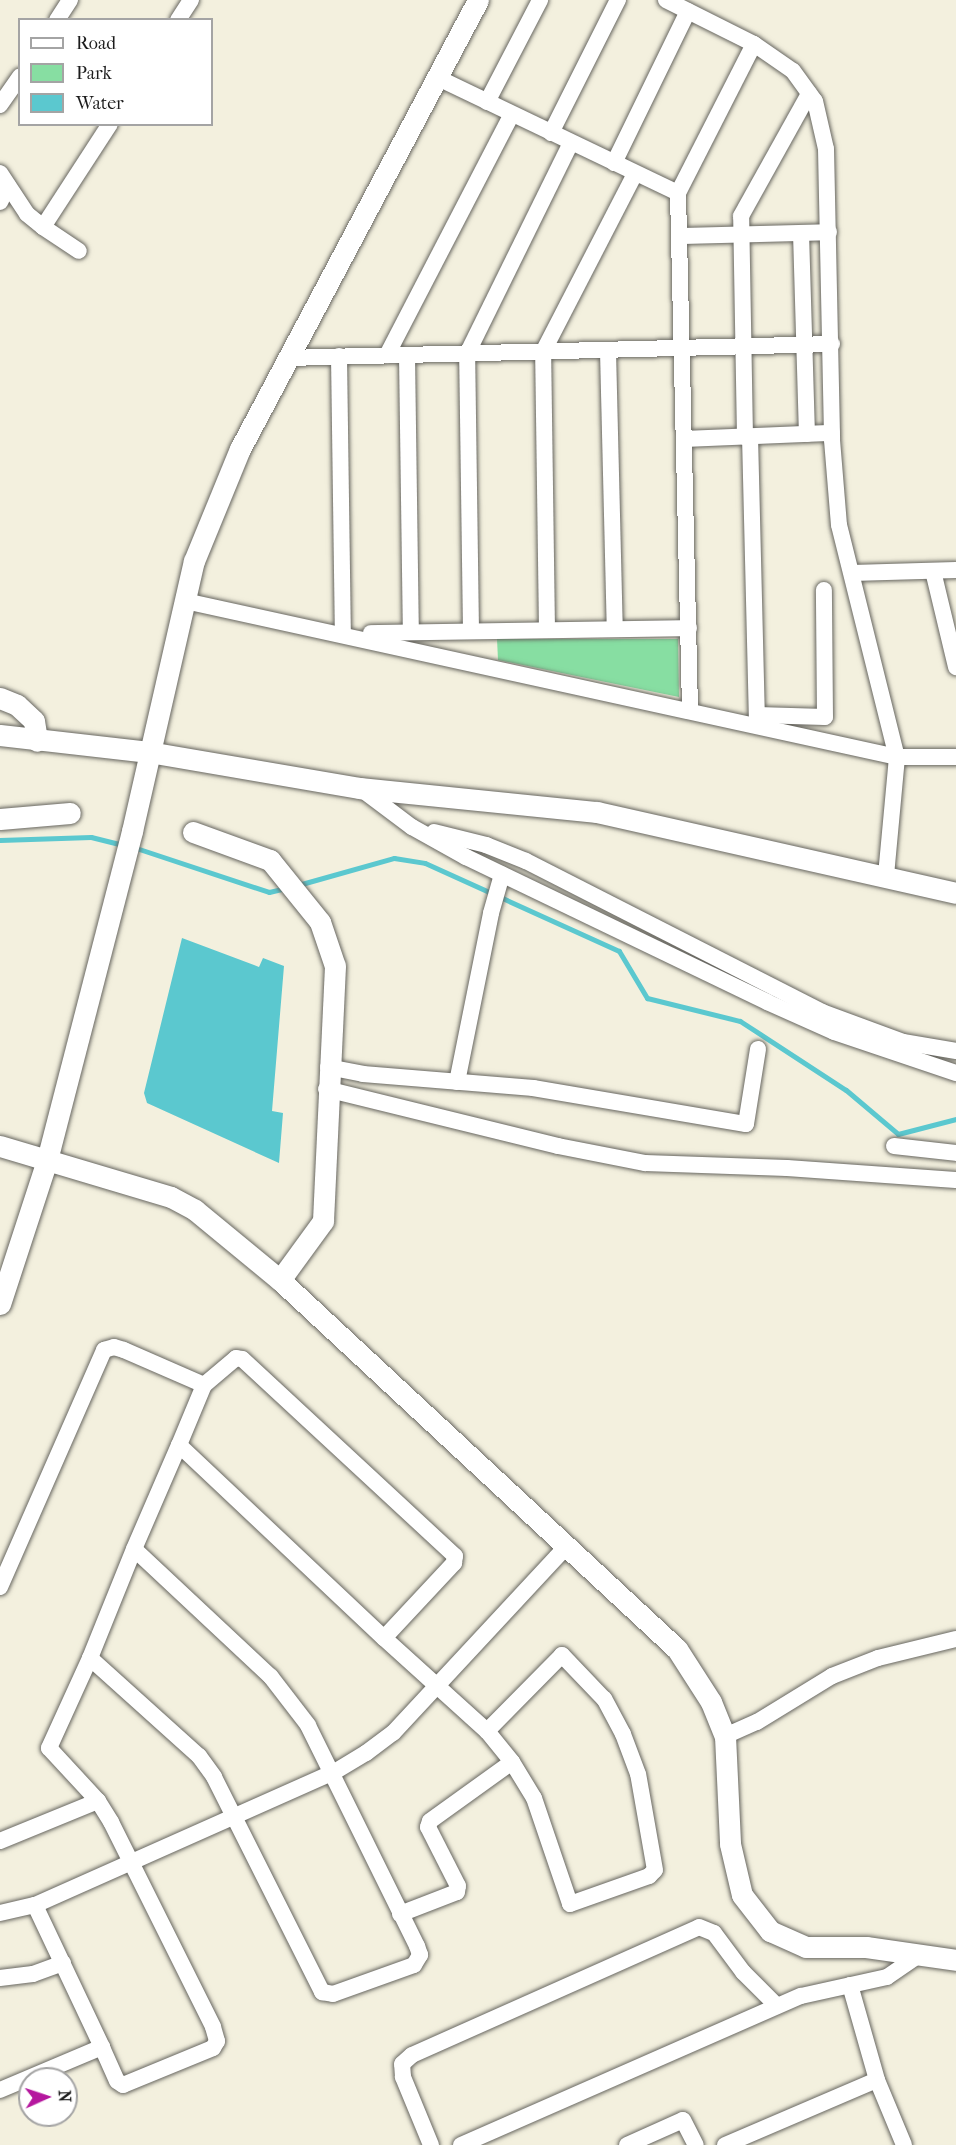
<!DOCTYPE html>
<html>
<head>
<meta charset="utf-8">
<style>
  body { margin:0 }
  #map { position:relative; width:956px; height:2145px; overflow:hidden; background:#f3f0de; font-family:"IM FELL French Canon",serif }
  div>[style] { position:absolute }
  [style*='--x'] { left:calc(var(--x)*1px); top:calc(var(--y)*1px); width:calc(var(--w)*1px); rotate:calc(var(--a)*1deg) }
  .green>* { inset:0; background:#87dea2 }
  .water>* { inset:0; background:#5bc8cf }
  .stream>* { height:5px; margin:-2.5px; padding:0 2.5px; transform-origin:2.5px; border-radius:2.5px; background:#5bc8cf }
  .roads { filter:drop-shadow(0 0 2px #676660) drop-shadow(0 0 2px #676660) }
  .minor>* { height:16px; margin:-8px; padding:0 8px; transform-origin:8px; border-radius:8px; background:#fff }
  .tertiary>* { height:21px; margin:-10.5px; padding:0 10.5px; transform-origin:10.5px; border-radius:10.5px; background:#fff }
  span { translate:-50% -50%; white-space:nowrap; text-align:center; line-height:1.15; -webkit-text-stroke:5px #fff; paint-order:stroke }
  .legend { position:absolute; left:18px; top:18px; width:195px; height:108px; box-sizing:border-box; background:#fff; border:2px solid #a4a4a4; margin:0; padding:8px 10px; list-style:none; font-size:18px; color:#1c1c1c }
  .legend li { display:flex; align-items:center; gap:12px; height:30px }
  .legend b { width:30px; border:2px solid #a4a4a4 }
  .north { position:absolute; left:18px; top:2067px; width:60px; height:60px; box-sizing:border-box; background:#fff; border:2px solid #a4a4a4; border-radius:50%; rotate:87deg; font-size:16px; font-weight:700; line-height:24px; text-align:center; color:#1c1c1c }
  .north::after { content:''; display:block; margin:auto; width:21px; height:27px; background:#b5179e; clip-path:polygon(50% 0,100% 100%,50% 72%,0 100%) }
</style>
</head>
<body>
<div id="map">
  <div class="green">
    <div style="clip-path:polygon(497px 639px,678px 639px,679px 697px,498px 660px)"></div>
  </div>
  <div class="water">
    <div style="clip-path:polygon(182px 938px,259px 967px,263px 958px,284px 966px,272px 1111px,283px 1113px,279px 1163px,147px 1103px,144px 1093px)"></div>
  </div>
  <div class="stream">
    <div style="--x:0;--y:840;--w:91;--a:-1.9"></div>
    <div style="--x:91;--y:837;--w:33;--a:14"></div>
    <div style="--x:133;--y:847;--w:143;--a:18.3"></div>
    <div style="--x:269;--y:892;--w:17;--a:-13"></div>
    <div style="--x:298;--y:885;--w:100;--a:-15.7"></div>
    <div style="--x:394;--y:858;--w:31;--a:9"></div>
    <div style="--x:425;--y:863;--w:213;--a:24.4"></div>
    <div style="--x:619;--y:951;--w:55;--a:59.2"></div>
    <div style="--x:647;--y:998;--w:96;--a:13.9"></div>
    <div style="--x:740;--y:1021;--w:126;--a:33.1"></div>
    <div style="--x:846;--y:1090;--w:68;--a:40.2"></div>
    <div style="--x:898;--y:1134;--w:60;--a:-14.5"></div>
  </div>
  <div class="roads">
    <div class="minor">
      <div style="--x:666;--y:0;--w:98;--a:26.6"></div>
      <div style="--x:754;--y:44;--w:47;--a:34.7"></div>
      <div style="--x:793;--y:71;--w:37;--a:54"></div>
      <div style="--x:815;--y:101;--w:49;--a:77.1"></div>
      <div style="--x:826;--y:149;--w:291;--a:88.8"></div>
      <div style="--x:832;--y:440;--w:85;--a:85.3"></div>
      <div style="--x:839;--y:525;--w:239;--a:76"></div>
      <div style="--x:897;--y:757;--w:119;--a:95.3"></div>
      <div style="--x:57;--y:20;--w:24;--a:-57"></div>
      <div style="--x:178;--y:20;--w:24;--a:-57"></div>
      <div style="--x:438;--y:78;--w:266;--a:25.6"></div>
      <div style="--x:487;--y:102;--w:115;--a:-62.5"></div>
      <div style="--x:0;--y:105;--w:35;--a:-55"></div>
      <div style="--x:551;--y:133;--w:149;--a:-63.3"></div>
      <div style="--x:614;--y:163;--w:169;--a:-64"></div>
      <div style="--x:0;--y:173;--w:49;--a:56.6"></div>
      <div style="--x:27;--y:214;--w:21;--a:39"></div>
      <div style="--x:43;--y:227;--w:123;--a:-57"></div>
      <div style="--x:0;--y:202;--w:18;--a:-63"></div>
      <div style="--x:43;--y:227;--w:43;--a:33.7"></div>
      <div style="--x:801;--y:233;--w:201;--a:88.3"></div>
      <div style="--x:681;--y:236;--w:148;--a:-1.5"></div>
      <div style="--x:608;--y:351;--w:278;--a:88.6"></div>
      <div style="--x:387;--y:355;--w:271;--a:-62.6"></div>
      <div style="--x:407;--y:355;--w:277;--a:89.2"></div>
      <div style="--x:339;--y:356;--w:277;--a:89.2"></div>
      <div style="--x:287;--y:358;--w:545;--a:-1.47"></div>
      <div style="--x:750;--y:436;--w:289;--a:88.6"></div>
      <div style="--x:745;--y:437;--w:221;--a:-91"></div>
      <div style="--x:741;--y:216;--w:140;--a:-60.9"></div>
      <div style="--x:686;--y:439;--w:146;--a:-2.4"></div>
      <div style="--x:933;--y:571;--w:99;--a:76.5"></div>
      <div style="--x:852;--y:573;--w:104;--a:-1.7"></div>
      <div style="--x:185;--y:601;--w:729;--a:12.36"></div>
      <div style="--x:897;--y:757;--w:59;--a:0"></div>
      <div style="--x:547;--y:630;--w:278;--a:-90.8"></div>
      <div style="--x:543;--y:352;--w:200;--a:-62.7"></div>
      <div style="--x:471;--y:631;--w:277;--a:-90.8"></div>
      <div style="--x:467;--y:354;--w:235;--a:-63.8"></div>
      <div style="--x:371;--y:633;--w:318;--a:-0.9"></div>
      <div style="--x:690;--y:709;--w:516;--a:-91.33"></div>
      <div style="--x:678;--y:193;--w:167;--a:-63"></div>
      <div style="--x:757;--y:715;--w:68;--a:1.7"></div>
      <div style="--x:825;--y:717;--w:127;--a:-90.5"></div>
      <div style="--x:360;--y:788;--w:65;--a:36.9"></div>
      <div style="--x:412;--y:827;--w:62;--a:29.1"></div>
      <div style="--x:466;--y:857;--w:334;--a:25.7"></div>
      <div style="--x:767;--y:1002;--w:73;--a:24.1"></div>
      <div style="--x:834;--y:1032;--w:129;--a:18.6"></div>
      <div style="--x:434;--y:832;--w:54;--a:14"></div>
      <div style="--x:486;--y:845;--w:43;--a:21.8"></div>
      <div style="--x:526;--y:861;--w:332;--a:27"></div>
      <div style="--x:822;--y:1012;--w:86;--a:20.3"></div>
      <div style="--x:903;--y:1042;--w:54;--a:9.6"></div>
      <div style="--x:328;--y:1067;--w:36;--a:11"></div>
      <div style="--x:363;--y:1074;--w:171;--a:4.7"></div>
      <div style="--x:533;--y:1088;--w:216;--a:9.6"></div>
      <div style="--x:746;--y:1124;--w:76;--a:-80.9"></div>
      <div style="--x:457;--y:1082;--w:172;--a:-78.6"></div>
      <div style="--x:491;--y:913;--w:40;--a:-74"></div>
      <div style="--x:326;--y:1089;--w:239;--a:13.8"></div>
      <div style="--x:558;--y:1146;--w:89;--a:11.1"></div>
      <div style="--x:645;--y:1163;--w:142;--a:2"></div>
      <div style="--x:787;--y:1168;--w:169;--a:4.1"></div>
      <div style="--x:894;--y:1146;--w:62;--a:6.4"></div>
      <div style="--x:134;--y:1549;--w:118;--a:112"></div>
      <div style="--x:90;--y:1658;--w:147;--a:42"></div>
      <div style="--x:199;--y:1756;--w:26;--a:54"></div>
      <div style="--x:214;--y:1777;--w:241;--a:63.3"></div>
      <div style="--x:322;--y:1992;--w:11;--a:10"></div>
      <div style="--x:333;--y:1994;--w:86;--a:-19.7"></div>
      <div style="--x:414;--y:1965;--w:12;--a:-59"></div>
      <div style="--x:420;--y:1955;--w:9;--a:-108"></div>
      <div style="--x:417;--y:1946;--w:246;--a:-116.3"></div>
      <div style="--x:308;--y:1725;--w:61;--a:-127.6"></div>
      <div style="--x:271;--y:1677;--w:187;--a:-136.9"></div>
      <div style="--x:134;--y:1549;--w:113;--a:-66.6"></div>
      <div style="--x:0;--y:1587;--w:259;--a:-66.3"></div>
      <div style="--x:104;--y:1350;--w:10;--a:-17"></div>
      <div style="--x:114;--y:1347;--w:10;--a:17"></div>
      <div style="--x:124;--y:1350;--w:87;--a:23.6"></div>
      <div style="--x:384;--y:1638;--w:103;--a:-47"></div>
      <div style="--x:454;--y:1563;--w:7;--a:-82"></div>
      <div style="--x:455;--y:1556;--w:290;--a:-137.2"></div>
      <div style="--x:242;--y:1359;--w:6;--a:-171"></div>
      <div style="--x:236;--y:1358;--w:42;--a:139.8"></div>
      <div style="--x:204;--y:1385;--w:65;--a:112.6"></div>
      <div style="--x:179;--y:1445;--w:282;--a:43.3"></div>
      <div style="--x:384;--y:1638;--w:139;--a:42.1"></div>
      <div style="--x:487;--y:1731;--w:40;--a:51"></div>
      <div style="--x:512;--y:1762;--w:42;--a:58.6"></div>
      <div style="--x:534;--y:1798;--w:112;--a:71.2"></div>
      <div style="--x:570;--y:1904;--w:84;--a:-19.5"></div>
      <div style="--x:649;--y:1876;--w:8;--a:-45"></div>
      <div style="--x:655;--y:1870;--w:97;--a:-100"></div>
      <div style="--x:638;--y:1774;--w:43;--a:-110.6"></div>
      <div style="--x:623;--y:1734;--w:40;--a:-118"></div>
      <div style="--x:604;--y:1699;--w:61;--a:-133.7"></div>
      <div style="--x:562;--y:1655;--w:107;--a:134.6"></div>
      <div style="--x:90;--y:1658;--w:99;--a:114.5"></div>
      <div style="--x:49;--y:1748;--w:72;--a:47.2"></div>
      <div style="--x:98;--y:1801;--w:25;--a:58"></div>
      <div style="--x:111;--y:1822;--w:229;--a:63.5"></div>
      <div style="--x:213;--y:2027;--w:15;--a:74"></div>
      <div style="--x:217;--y:2041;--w:8;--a:120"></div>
      <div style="--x:213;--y:2048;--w:97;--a:157.7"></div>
      <div style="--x:123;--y:2085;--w:7;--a:-146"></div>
      <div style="--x:117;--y:2081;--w:37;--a:-114"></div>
      <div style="--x:725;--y:1736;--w:35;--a:-24"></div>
      <div style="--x:757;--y:1722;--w:88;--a:-31.5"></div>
      <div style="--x:832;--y:1676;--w:49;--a:-21.4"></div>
      <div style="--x:878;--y:1658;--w:80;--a:-13.7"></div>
      <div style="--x:0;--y:1841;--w:106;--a:-22.2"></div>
      <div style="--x:0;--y:1913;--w:36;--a:-13"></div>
      <div style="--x:35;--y:1905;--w:329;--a:-24"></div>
      <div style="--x:336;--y:1771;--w:35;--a:-31"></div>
      <div style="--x:366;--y:1753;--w:34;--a:-37"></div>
      <div style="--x:393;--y:1733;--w:254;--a:-47.1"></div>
      <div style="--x:400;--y:1914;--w:61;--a:-21.1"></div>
      <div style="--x:457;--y:1892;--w:6;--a:-81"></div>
      <div style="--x:458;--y:1886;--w:66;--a:-117"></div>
      <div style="--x:428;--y:1827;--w:6;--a:-72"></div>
      <div style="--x:430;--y:1821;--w:101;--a:-35.7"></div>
      <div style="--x:0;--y:1978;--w:33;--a:-7"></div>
      <div style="--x:33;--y:1974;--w:32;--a:-20"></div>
      <div style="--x:850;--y:1985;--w:99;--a:74.1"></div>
      <div style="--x:877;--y:2080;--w:70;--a:67.4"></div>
      <div style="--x:0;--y:2090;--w:111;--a:-22.9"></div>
      <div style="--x:102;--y:2047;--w:157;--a:-115.3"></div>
      <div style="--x:431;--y:2145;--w:74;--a:-112.4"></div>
      <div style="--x:403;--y:2077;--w:13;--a:-94"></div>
      <div style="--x:402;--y:2064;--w:13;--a:-42"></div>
      <div style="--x:412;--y:2055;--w:314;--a:-24"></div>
      <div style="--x:699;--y:1927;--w:16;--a:22"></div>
      <div style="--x:714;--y:1933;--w:49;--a:53.4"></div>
      <div style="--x:743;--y:1972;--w:48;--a:45"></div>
      <div style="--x:461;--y:2145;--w:371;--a:-23.7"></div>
      <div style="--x:801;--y:1996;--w:88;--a:-12.5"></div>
      <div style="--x:887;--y:1977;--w:42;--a:-34.4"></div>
      <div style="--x:627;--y:2145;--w:61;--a:-24.1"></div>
      <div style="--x:683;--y:2120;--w:28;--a:63"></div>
      <div style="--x:725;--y:2145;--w:165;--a:-23.2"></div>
    </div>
    <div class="tertiary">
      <div style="--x:0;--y:698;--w:18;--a:22"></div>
      <div style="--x:17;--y:705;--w:23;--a:43"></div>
      <div style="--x:34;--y:721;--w:20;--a:81"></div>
      <div style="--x:0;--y:735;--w:150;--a:6.5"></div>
      <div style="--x:149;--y:752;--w:214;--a:9.7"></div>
      <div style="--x:360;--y:788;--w:238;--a:5.8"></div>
      <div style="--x:597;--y:812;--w:368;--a:12.7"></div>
      <div style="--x:0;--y:819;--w:70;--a:-4.9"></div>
      <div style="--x:193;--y:832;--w:82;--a:20"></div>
      <div style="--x:270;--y:860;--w:80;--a:51.1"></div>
      <div style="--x:320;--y:922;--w:46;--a:71.2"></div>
      <div style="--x:335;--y:966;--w:255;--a:92.7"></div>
      <div style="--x:323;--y:1221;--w:73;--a:126.1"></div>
      <div style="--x:0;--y:1146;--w:178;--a:16.6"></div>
      <div style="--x:171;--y:1197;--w:27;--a:28"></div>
      <div style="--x:195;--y:1210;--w:110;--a:39.5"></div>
      <div style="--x:280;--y:1280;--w:542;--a:42.91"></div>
      <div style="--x:677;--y:1649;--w:63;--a:57.3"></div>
      <div style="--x:711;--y:1702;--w:37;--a:68"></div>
      <div style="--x:725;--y:1736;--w:108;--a:87.3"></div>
      <div style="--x:730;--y:1844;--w:52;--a:76.8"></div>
      <div style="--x:742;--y:1895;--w:46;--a:52.1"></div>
      <div style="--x:770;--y:1931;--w:39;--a:24"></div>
      <div style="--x:806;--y:1947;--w:60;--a:0"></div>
      <div style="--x:866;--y:1947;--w:91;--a:8.2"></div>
      <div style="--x:0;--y:1304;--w:151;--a:-71.9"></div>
      <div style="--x:47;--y:1160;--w:340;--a:-75.5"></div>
      <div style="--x:132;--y:831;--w:277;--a:-77.1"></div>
      <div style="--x:194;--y:561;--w:121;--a:-67.7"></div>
      <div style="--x:240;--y:449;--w:508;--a:-62.07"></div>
    </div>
  </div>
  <ul class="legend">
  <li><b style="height:8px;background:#fff"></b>Road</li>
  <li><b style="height:16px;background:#87dea2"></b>Park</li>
  <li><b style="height:16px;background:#5bc8cf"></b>Water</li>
  </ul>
  <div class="north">N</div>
</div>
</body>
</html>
